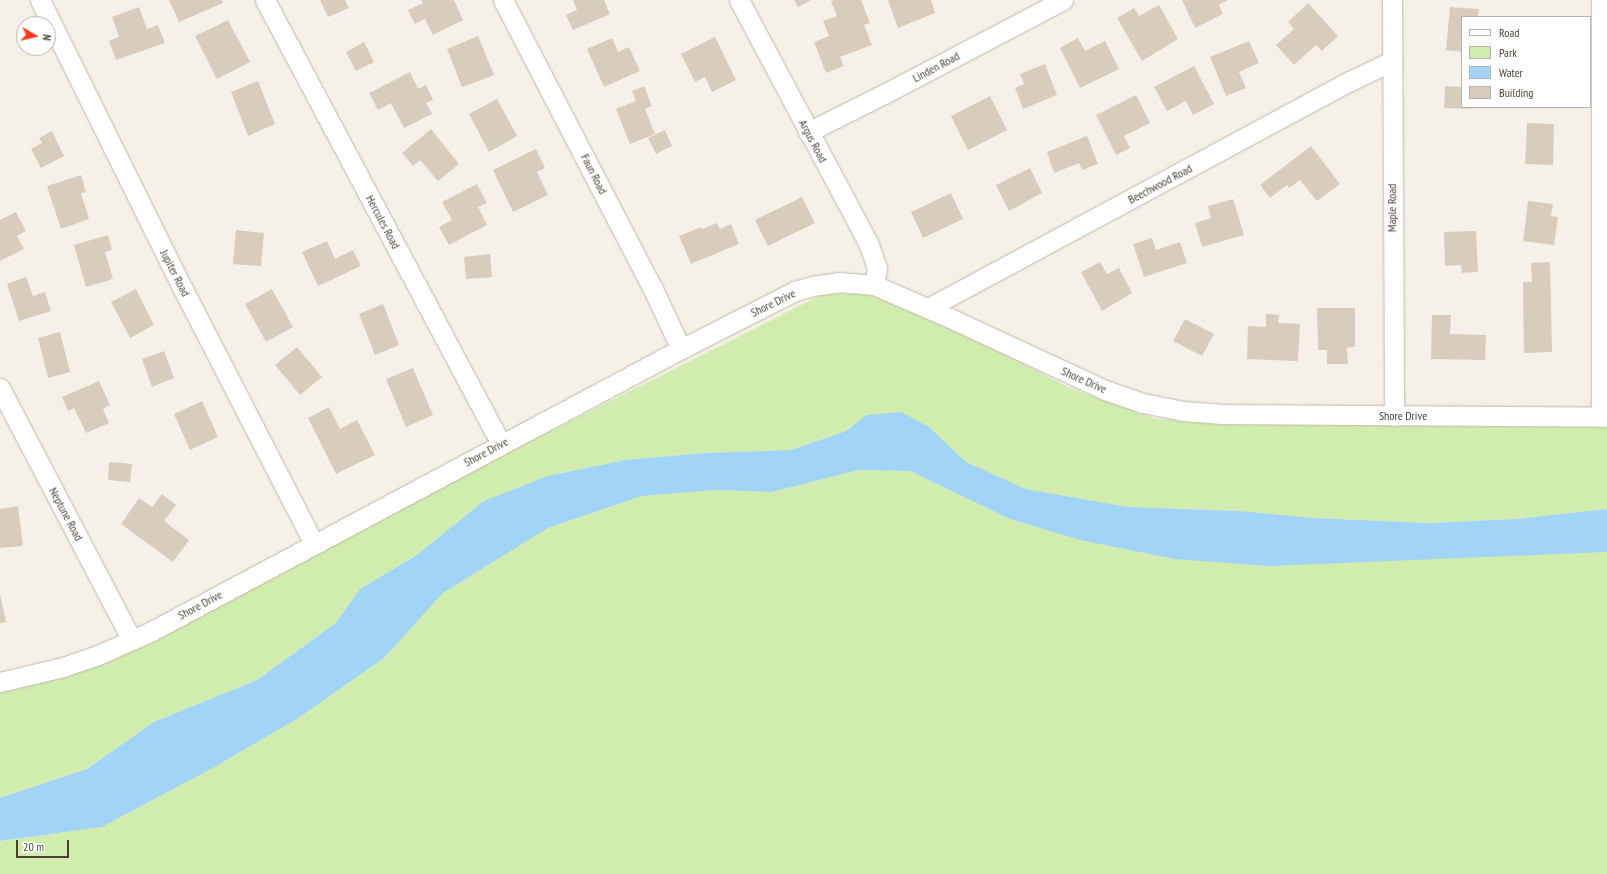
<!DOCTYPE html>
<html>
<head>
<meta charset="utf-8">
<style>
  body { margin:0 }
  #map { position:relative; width:1607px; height:874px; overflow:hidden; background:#f5f1e9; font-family:"PT Sans Narrow",sans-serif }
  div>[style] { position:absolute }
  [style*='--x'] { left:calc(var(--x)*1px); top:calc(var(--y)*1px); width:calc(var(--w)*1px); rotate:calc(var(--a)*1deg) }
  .green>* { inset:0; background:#d1edae }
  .water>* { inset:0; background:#a1d4f6 }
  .building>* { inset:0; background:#d8cdbd }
  .roads { filter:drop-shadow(0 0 1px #c2b9aa) drop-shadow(0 0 1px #c2b9aa) }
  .minor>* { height:19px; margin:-9.5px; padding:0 9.5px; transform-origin:9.5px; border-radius:9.5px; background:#fff }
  span { translate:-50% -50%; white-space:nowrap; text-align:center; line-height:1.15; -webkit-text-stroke:3.5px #fff; paint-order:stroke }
  .street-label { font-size:12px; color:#4a4236 }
  .legend { position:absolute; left:1461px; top:16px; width:130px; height:92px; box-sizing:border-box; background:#fff; border:1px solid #b7b3af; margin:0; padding:5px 7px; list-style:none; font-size:12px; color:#4a4236 }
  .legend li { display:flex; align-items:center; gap:8px; height:20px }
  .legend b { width:20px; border:1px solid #b7b3af }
  .north { position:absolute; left:16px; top:16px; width:40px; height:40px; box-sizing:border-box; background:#fff; border:1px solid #b7b3af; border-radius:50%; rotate:98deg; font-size:11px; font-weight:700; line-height:16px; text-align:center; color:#4a4236 }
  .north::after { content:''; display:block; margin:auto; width:14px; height:18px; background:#ff3716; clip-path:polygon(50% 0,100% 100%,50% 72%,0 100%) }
  .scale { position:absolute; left:16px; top:840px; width:53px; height:18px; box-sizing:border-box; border:2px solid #4a4236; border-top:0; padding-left:5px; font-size:12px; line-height:14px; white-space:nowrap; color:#4a4236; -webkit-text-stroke:3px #fff; paint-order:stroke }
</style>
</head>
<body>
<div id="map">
  <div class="green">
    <div style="clip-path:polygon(823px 294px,889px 294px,1068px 387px,1156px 419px,1607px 425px,1607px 509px,1516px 519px,1430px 523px,1314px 518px,1240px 511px,1128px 507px,1026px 489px,966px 462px,929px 427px,867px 415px,846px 431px,791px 450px,704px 453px,625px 460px,548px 476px,360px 589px,336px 623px,257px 680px,154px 722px,87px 769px,0 798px,0 685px,26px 683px,318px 548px)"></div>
    <div style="clip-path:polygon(860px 470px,910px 471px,1010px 519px,1080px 540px,1174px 559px,1607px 552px,1607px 874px,0 874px,0 841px,102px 827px,211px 769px,297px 719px,384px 658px,443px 593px,548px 528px,642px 496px,716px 490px,772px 492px)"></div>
  </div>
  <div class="water">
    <div style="clip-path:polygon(901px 412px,929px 427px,966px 462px,1026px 489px,1128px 507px,1240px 511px,1314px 518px,1430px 523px,1516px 519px,1607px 509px,1607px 552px,1268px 566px,1174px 559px,1080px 540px,1010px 519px,910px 471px,859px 470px,772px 492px,716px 490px,642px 496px,548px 528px,443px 593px,384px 658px,297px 719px,211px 769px,102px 827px,0 841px,0 798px,87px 769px,154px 722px,257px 680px,336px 623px,360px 589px,417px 555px,484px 501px,548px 476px,625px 460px,704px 453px,791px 450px,846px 431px,867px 415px)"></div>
  </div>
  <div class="building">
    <div style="clip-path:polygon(169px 0,222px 0,223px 3px,179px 22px)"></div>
    <div style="clip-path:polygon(320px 0,345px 0,349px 8px,328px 17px)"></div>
    <div style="clip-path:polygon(421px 0,454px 0,463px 20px,433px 35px,425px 19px,415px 24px,408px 10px,423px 3px)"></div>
    <div style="clip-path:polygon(573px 0,604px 0,610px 14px,573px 30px,566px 15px,577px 10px)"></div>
    <div style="clip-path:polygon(794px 0,811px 0,798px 7px)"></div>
    <div style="clip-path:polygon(835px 0,861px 0,870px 23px,864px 25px,872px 45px,840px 57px,844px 66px,826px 73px,814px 42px,829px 36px,823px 21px,837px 16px,831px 1px)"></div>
    <div style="clip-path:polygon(888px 0,931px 0,935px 13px,898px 28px)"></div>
    <div style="clip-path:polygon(1182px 0,1228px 0,1219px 5px,1223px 14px,1195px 28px)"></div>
    <div style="clip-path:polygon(1308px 3px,1338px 36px,1322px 51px,1316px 45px,1294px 65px,1276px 45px,1294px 29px,1288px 22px)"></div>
    <div style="clip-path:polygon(1159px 5px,1178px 39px,1142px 61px,1117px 18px,1134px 8px,1139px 16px)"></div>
    <div style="clip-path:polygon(139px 7px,147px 29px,158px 25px,165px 43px,116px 60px,109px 41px,119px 37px,112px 17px)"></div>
    <div style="clip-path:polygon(1450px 7px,1479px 9px,1478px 17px,1462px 17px,1462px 52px,1446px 50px)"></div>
    <div style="clip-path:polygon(228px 20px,250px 62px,217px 79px,195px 36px)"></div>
    <div style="clip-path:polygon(478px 36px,494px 75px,462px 87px,447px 49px)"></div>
    <div style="clip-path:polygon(715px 37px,736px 80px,712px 92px,705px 77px,695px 82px,681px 54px)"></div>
    <div style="clip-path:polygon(612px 38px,618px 52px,629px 47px,640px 71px,604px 87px,587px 49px)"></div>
    <div style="clip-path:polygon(1078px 38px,1085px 51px,1105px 41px,1119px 69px,1080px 88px,1060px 48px)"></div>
    <div style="clip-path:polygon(1249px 41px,1259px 63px,1239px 72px,1246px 88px,1226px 96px,1210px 57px)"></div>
    <div style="clip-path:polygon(364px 42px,374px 62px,356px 71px,346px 52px)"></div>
    <div style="clip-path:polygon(1045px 64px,1057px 95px,1023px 109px,1015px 88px,1024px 84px,1020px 74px)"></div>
    <div style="clip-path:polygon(1194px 66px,1214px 104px,1193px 115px,1186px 101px,1167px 111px,1154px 87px)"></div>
    <div style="clip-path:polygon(410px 72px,418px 89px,426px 85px,433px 100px,426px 103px,432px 114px,404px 128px,391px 103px,378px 110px,369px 93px)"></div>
    <div style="clip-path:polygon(258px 81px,275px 124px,248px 136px,231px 92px)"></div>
    <div style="clip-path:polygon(644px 86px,652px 106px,645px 109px,655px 134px,630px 144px,616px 109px,636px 101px,632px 91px)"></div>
    <div style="clip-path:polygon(1445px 86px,1462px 87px,1462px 107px,1471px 107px,1471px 109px,1444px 108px)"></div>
    <div style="clip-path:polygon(1136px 95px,1150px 123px,1124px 136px,1130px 148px,1116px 155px,1096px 115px)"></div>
    <div style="clip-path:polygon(990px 96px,1007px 130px,968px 150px,951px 116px)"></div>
    <div style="clip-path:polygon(497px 99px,517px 136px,489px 152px,469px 114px)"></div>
    <div style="clip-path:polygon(1527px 123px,1554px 124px,1553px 165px,1525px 164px)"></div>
    <div style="clip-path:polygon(431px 129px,459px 164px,438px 181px,420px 160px,413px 166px,402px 153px)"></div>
    <div style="clip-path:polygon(665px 130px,672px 146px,656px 154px,648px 138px)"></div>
    <div style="clip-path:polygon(52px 131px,64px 156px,41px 168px,31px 149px,42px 143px,39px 138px)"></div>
    <div style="clip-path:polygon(1087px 136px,1098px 164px,1082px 170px,1079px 163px,1054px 173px,1047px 152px)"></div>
    <div style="clip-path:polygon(1311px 146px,1340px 184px,1317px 201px,1300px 180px,1289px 188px,1287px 185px,1270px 198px,1260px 185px)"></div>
    <div style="clip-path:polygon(536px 149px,545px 168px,537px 172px,548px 195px,513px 212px,493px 170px)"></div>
    <div style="clip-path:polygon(1030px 168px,1042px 193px,1009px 211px,996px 185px)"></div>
    <div style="clip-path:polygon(81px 175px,86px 192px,81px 193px,89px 219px,61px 229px,47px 186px)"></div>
    <div style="clip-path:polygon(477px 184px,487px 203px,478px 207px,487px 225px,449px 245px,439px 227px,452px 220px,442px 202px)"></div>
    <div style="clip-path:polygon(951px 193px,963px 219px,923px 238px,911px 212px)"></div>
    <div style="clip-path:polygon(802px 197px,815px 223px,768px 246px,755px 220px)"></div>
    <div style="clip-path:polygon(1233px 199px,1244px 235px,1202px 247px,1195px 223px,1211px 218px,1208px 206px)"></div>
    <div style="clip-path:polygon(1528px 201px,1553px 204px,1551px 216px,1558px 217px,1554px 245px,1523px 241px)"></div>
    <div style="clip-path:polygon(16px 212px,26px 231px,17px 236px,24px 249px,0 261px,0 220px)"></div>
    <div style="clip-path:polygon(717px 223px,720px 229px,731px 224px,739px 244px,691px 264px,679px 236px,701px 227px,702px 229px)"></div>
    <div style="clip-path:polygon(236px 230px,264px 233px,261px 266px,233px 264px)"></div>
    <div style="clip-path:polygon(1476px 231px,1478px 272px,1462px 273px,1461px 265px,1445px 266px,1444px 232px)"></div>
    <div style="clip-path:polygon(108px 235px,112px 250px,105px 252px,113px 279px,86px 287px,74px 245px)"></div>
    <div style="clip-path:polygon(1152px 238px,1156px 250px,1180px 242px,1187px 263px,1144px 277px,1133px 244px)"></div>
    <div style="clip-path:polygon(327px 241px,335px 259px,353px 250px,361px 266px,318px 286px,302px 252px)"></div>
    <div style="clip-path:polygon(490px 254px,492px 277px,466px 279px,464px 257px)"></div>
    <div style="clip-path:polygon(1100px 262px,1107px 274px,1119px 268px,1132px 293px,1102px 311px,1081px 272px)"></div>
    <div style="clip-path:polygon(1550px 262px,1552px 352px,1524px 353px,1523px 282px,1532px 282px,1531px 263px)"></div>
    <div style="clip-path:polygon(26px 277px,33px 296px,45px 292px,51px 311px,19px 321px,7px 284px)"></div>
    <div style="clip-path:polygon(136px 289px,154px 325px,130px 338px,111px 302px)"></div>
    <div style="clip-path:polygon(272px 289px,293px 327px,266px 342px,245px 304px)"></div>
    <div style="clip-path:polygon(383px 304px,399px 345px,375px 355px,359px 314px)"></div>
    <div style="clip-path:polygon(1317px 308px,1355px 308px,1355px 347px,1347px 348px,1348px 364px,1327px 364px,1327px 350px,1318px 350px)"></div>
    <div style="clip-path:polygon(1266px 314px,1279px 315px,1278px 323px,1300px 324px,1298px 361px,1247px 359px,1248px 326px,1266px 327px)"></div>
    <div style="clip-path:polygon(1432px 315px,1451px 315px,1450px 334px,1486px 335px,1485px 360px,1431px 359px)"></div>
    <div style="clip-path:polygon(1185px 319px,1214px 334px,1202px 356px,1173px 341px)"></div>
    <div style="clip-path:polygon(60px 332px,70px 372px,48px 378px,38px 338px)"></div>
    <div style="clip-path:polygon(297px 347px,322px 377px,300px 395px,275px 365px)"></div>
    <div style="clip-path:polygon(164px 351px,174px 378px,152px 387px,142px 359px)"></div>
    <div style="clip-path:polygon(413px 368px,433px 415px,406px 427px,386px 379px)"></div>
    <div style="clip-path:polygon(99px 381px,110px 405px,103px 409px,109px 423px,86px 433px,74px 408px,68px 411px,62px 397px)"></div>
    <div style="clip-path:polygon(202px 401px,218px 437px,190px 450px,174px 414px)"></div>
    <div style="clip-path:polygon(329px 407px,340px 429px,357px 420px,375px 455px,336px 474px,308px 418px)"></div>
    <div style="clip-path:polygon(109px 462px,132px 464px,130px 482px,108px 480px)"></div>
    <div style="clip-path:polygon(162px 494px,176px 505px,164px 521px,189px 540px,173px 562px,121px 524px,139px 498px,152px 507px)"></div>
    <div style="clip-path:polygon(18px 506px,23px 546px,0 548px,0 509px)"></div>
    <div style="clip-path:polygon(0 594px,6px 622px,0 623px)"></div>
  </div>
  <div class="roads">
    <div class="minor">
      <div style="--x:40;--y:0;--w:320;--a:63.7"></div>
      <div style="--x:182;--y:287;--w:289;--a:62.8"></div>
      <div style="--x:265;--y:0;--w:503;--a:62.01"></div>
      <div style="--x:503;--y:0;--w:326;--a:62.6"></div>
      <div style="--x:653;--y:289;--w:66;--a:65"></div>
      <div style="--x:739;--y:0;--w:277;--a:62"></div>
      <div style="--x:869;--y:245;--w:24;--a:71"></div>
      <div style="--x:877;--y:268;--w:17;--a:100"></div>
      <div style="--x:1392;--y:0;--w:416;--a:89.7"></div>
      <div style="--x:808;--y:132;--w:87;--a:-26.6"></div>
      <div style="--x:886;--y:93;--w:200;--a:-27.7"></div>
      <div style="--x:928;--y:308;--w:479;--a:-28.3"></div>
      <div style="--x:1350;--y:81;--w:47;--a:-25.5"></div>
      <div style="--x:0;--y:388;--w:284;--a:62.4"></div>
      <div style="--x:1601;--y:417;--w:417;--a:-90"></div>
      <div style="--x:0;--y:682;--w:65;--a:-13.4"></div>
      <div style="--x:63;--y:667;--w:37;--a:-19"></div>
      <div style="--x:98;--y:655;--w:57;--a:-23.9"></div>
      <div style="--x:150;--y:632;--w:602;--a:-28.06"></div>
      <div style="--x:681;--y:349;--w:128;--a:-27"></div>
      <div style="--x:795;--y:291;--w:18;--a:-16"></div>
      <div style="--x:812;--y:286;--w:27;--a:-8"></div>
      <div style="--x:839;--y:282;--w:35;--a:5"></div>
      <div style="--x:874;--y:285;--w:83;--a:23.5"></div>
      <div style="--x:950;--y:318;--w:171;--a:24.9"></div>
      <div style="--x:1105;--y:390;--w:40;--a:18.9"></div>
      <div style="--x:1143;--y:403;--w:41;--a:11.3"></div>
      <div style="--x:1183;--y:411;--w:40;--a:4.3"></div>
      <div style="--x:1223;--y:414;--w:384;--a:0.4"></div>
    </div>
  </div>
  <div class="street-label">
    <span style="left:936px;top:67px;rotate:-28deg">Linden Road</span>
    <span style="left:813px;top:141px;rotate:62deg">Argus Road</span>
    <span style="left:594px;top:174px;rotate:63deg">Faun Road</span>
    <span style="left:1160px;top:184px;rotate:-28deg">Beechwood Road</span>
    <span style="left:1392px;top:208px;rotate:-90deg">Maple Road</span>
    <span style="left:383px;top:222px;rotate:62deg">Hercules Road</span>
    <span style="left:175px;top:273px;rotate:63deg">Jupiter Road</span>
    <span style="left:773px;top:303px;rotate:-26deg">Shore Drive</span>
    <span style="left:1084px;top:380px;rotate:24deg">Shore Drive</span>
    <span style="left:1403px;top:416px">Shore Drive</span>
    <span style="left:486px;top:452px;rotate:-28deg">Shore Drive</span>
    <span style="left:66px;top:514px;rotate:62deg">Neptune Road</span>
    <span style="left:200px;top:605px;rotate:-28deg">Shore Drive</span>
  </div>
  <ul class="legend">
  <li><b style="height:5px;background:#fff"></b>Road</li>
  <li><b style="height:11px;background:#d1edae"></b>Park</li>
  <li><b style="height:11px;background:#a1d4f6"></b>Water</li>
  <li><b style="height:11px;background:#d8cdbd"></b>Building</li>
  </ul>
  <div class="north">N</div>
  <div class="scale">20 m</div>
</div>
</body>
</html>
